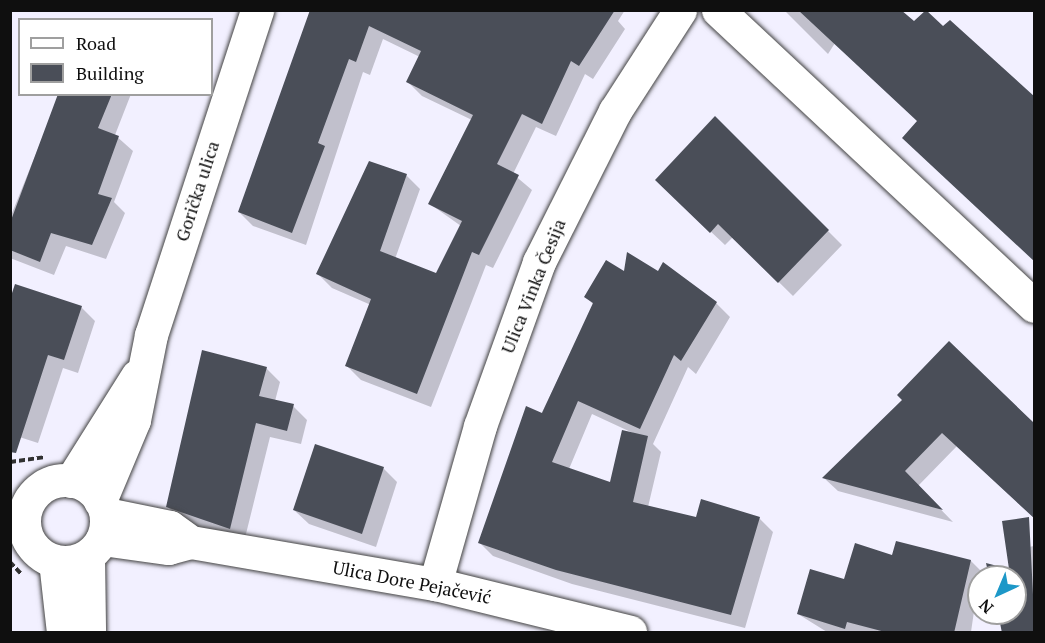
<!DOCTYPE html>
<html>
<head>
<meta charset="utf-8">
<style>
  body { margin:0 }
  #map { position:relative; width:1045px; height:643px; overflow:hidden; background:#f2f0ff; font-family:"PT Serif",serif }
  div>[style] { position:absolute }
  [style*='--x'] { left:calc(var(--x)*1px); top:calc(var(--y)*1px); width:calc(var(--w)*1px); rotate:calc(var(--a)*1deg) }
  .shadow>* { inset:0; background:#0003 }
  .building>* { inset:0; background:#4a4e58 }
  .path>* { height:4px; margin-top:-2px; transform-origin:0; background:repeating-linear-gradient(90deg,#313131 0 6px,transparent 0 9px) }
  .roads { filter:drop-shadow(0 0 2px #424242) drop-shadow(0 0 2px #424242) }
  .minor>* { height:33px; margin:-16.5px; padding:0 16.5px; transform-origin:16.5px; border-radius:16.5px; background:#fff }
  .minor>.ring { margin:-16.5px; padding:0; box-sizing:content-box; background:none; border:33px solid #fff; border-radius:50% }
  span { translate:-50% -50%; white-space:nowrap; text-align:center; line-height:1.15; -webkit-text-stroke:6px #fff; paint-order:stroke }
  .street-label { font-size:18px; color:#0f0f0f }
  .frame { position:absolute; inset:0; border:12px solid #0f0f0f; pointer-events:none }
  .legend { position:absolute; left:18px; top:18px; width:195px; height:78px; box-sizing:border-box; background:#fff; border:2px solid #9f9f9f; margin:0; padding:8px 10px; list-style:none; font-size:18px; color:#0f0f0f }
  .legend li { display:flex; align-items:center; gap:12px; height:30px }
  .legend b { width:30px; border:2px solid #9f9f9f }
  .north { position:absolute; left:967px; top:565px; width:60px; height:60px; box-sizing:border-box; background:#fff; border:2px solid #9f9f9f; border-radius:50%; rotate:224deg; font-size:16px; font-weight:700; line-height:24px; text-align:center; color:#0f0f0f }
  .north::after { content:''; display:block; margin:auto; width:21px; height:27px; background:#1d98c8; clip-path:polygon(50% 0,100% 100%,50% 72%,0 100%) }
</style>
</head>
<body>
<div id="map">
  <div class="shadow">
    <div style="clip-path:polygon(312px 10px,625px 10px,618px 21px,625px 29px,593px 79px,585px 74px,556px 136px,536px 127px,513px 174px,532px 190px,493px 268px,486px 265px,431px 407px,361px 380px,347px 366px,371px 305px,332px 288px,318px 274px,406px 175px,420px 189px,395px 259px,437px 275px,461px 226px,430px 204px,472px 120px,422px 96px,408px 82px,420px 57px,383px 39px,370px 75px,363px 72px,306px 245px,253px 226px,239px 212px)"></div>
    <div style="clip-path:polygon(784px 10px,856px 10px,828px 54px)"></div>
    <div style="clip-path:polygon(60px 94px,131px 94px,115px 135px,133px 151px,114px 202px,125px 213px,106px 259px,66px 246px,54px 275px,10px 258px,10px 218px)"></div>
    <div style="clip-path:polygon(715px 118px,842px 245px,793px 296px,733px 237px,725px 245px,671px 194px)"></div>
    <div style="clip-path:polygon(evenodd,625px 273px,716px 303px,730px 317px,696px 374px,688px 367px,653px 444px,661px 452px,648px 507px,697px 519px,759px 518px,773px 532px,745px 628px,572px 584px,493px 556px,479px 542px,594px 305px,586px 297px,625px 273px,592px 414px,633px 433px,611px 484px,569px 469px,592px 414px)"></div>
    <div style="clip-path:polygon(10px 304px,81px 307px,95px 321px,78px 373px,63px 368px,38px 443px,10px 434px)"></div>
    <div style="clip-path:polygon(949px 343px,1034px 423px,1034px 518px,957px 446px,918px 486px,953px 522px,838px 491px,824px 478px,904px 400px)"></div>
    <div style="clip-path:polygon(266px 368px,280px 382px,275px 401px,293px 406px,307px 420px,301px 444px,270px 437px,244px 542px,182px 521px,168px 507px)"></div>
    <div style="clip-path:polygon(383px 468px,397px 482px,376px 547px,309px 524px,294px 510px)"></div>
    <div style="clip-path:polygon(1034px 546px,1034px 632px,999px 613px,1015px 613px,1015px 577px,991px 577px,1011px 571px,1008px 551px)"></div>
    <div style="clip-path:polygon(893px 557px,971px 561px,985px 575px,979px 577px,971px 632px,827px 632px,798px 614px)"></div>
  </div>
  <div class="building">
    <div style="clip-path:polygon(310px 10px,615px 10px,579px 66px,571px 61px,542px 124px,522px 114px,497px 164px,519px 175px,479px 255px,472px 252px,417px 394px,345px 366px,371px 299px,316px 274px,369px 161px,407px 174px,380px 251px,436px 273px,462px 221px,428px 204px,473px 115px,406px 82px,421px 51px,369px 26px,356px 62px,349px 59px,318px 143px,325px 146px,292px 233px,238px 212px)"></div>
    <div style="clip-path:polygon(798px 10px,901px 10px,914px 21px,926px 10px,943px 26px,950px 20px,1035px 97px,1035px 262px,902px 138px,917px 121px)"></div>
    <div style="clip-path:polygon(58px 94px,112px 94px,98px 128px,119px 136px,98px 194px,112px 198px,92px 245px,51px 233px,40px 262px,10px 250px,10px 223px)"></div>
    <div style="clip-path:polygon(715px 116px,829px 230px,778px 283px,718px 224px,710px 233px,655px 180px)"></div>
    <div style="clip-path:polygon(627px 252px,658px 271px,663px 262px,717px 302px,681px 361px,674px 355px,640px 429px,578px 401px,552px 462px,610px 482px,622px 430px,648px 436px,633px 502px,696px 517px,701px 499px,760px 517px,731px 615px,556px 570px,478px 543px,526px 406px,542px 413px,593px 303px,584px 297px,606px 260px,624px 271px)"></div>
    <div style="clip-path:polygon(15px 284px,82px 306px,64px 360px,48px 355px,16px 453px,10px 452px,10px 299px)"></div>
    <div style="clip-path:polygon(949px 341px,1035px 424px,1035px 519px,942px 433px,905px 471px,943px 510px,822px 478px,902px 400px,897px 395px)"></div>
    <div style="clip-path:polygon(202px 350px,267px 367px,259px 396px,294px 404px,287px 431px,256px 423px,230px 529px,166px 507px)"></div>
    <div style="clip-path:polygon(315px 444px,384px 467px,362px 534px,293px 510px)"></div>
    <div style="clip-path:polygon(1029px 517px,1035px 633px,1002px 633px,998px 613px,1015px 613px,1015px 577px,989px 577px,986px 563px,1009px 569px,1002px 521px)"></div>
    <div style="clip-path:polygon(896px 541px,971px 560px,954px 633px,889px 633px,847px 622px,845px 629px,797px 614px,810px 569px,844px 579px,855px 543px,892px 555px)"></div>
  </div>
  <div class="path">
    <div style="--x:10;--y:462;--w:35;--a:-8"></div>
    <div style="--x:10;--y:562;--w:16;--a:47"></div>
  </div>
  <div class="roads">
    <div class="minor">
      <div style="--x:718;--y:10;--w:433;--a:43.1"></div>
      <div class="ring" style="left:24px;top:480px;width:49px;height:49px"></div>
      <div style="--x:71;--y:481;--w:124;--a:-57.8"></div>
      <div style="--x:100;--y:501;--w:88;--a:-67.2"></div>
      <div style="--x:134;--y:420;--w:87;--a:-78.7"></div>
      <div style="--x:151;--y:335;--w:342;--a:-71.9"></div>
      <div style="--x:106;--y:514;--w:65;--a:11.5"></div>
      <div style="--x:170;--y:527;--w:19;--a:36"></div>
      <div style="--x:102;--y:539;--w:67;--a:7.8"></div>
      <div style="--x:168;--y:548;--w:24;--a:-15"></div>
      <div style="--x:191;--y:542;--w:248;--a:9.8"></div>
      <div style="--x:435;--y:584;--w:201;--a:13.8"></div>
      <div style="--x:88;--y:556;--w:76;--a:89.2"></div>
      <div style="--x:55;--y:561;--w:71;--a:83.6"></div>
      <div style="--x:435;--y:584;--w:164;--a:-74.1"></div>
      <div style="--x:480;--y:426;--w:174;--a:-70.2"></div>
      <div style="--x:539;--y:262;--w:169;--a:-63.3"></div>
      <div style="--x:615;--y:111;--w:120;--a:-57.2"></div>
    </div>
  </div>
  <div class="street-label">
    <span style="left:197px;top:191px;rotate:-72deg">Gorička ulica</span>
    <span style="left:533px;top:286px;rotate:-68deg">Ulica Vinka Česija</span>
    <span style="left:412px;top:582px;rotate:11deg">Ulica Dore Pejačević</span>
  </div>
  <div class="frame"></div>
  <ul class="legend">
  <li><b style="height:8px;background:#fff"></b>Road</li>
  <li><b style="height:16px;background:#4a4e58"></b>Building</li>
  </ul>
  <div class="north">N</div>
</div>
</body>
</html>
